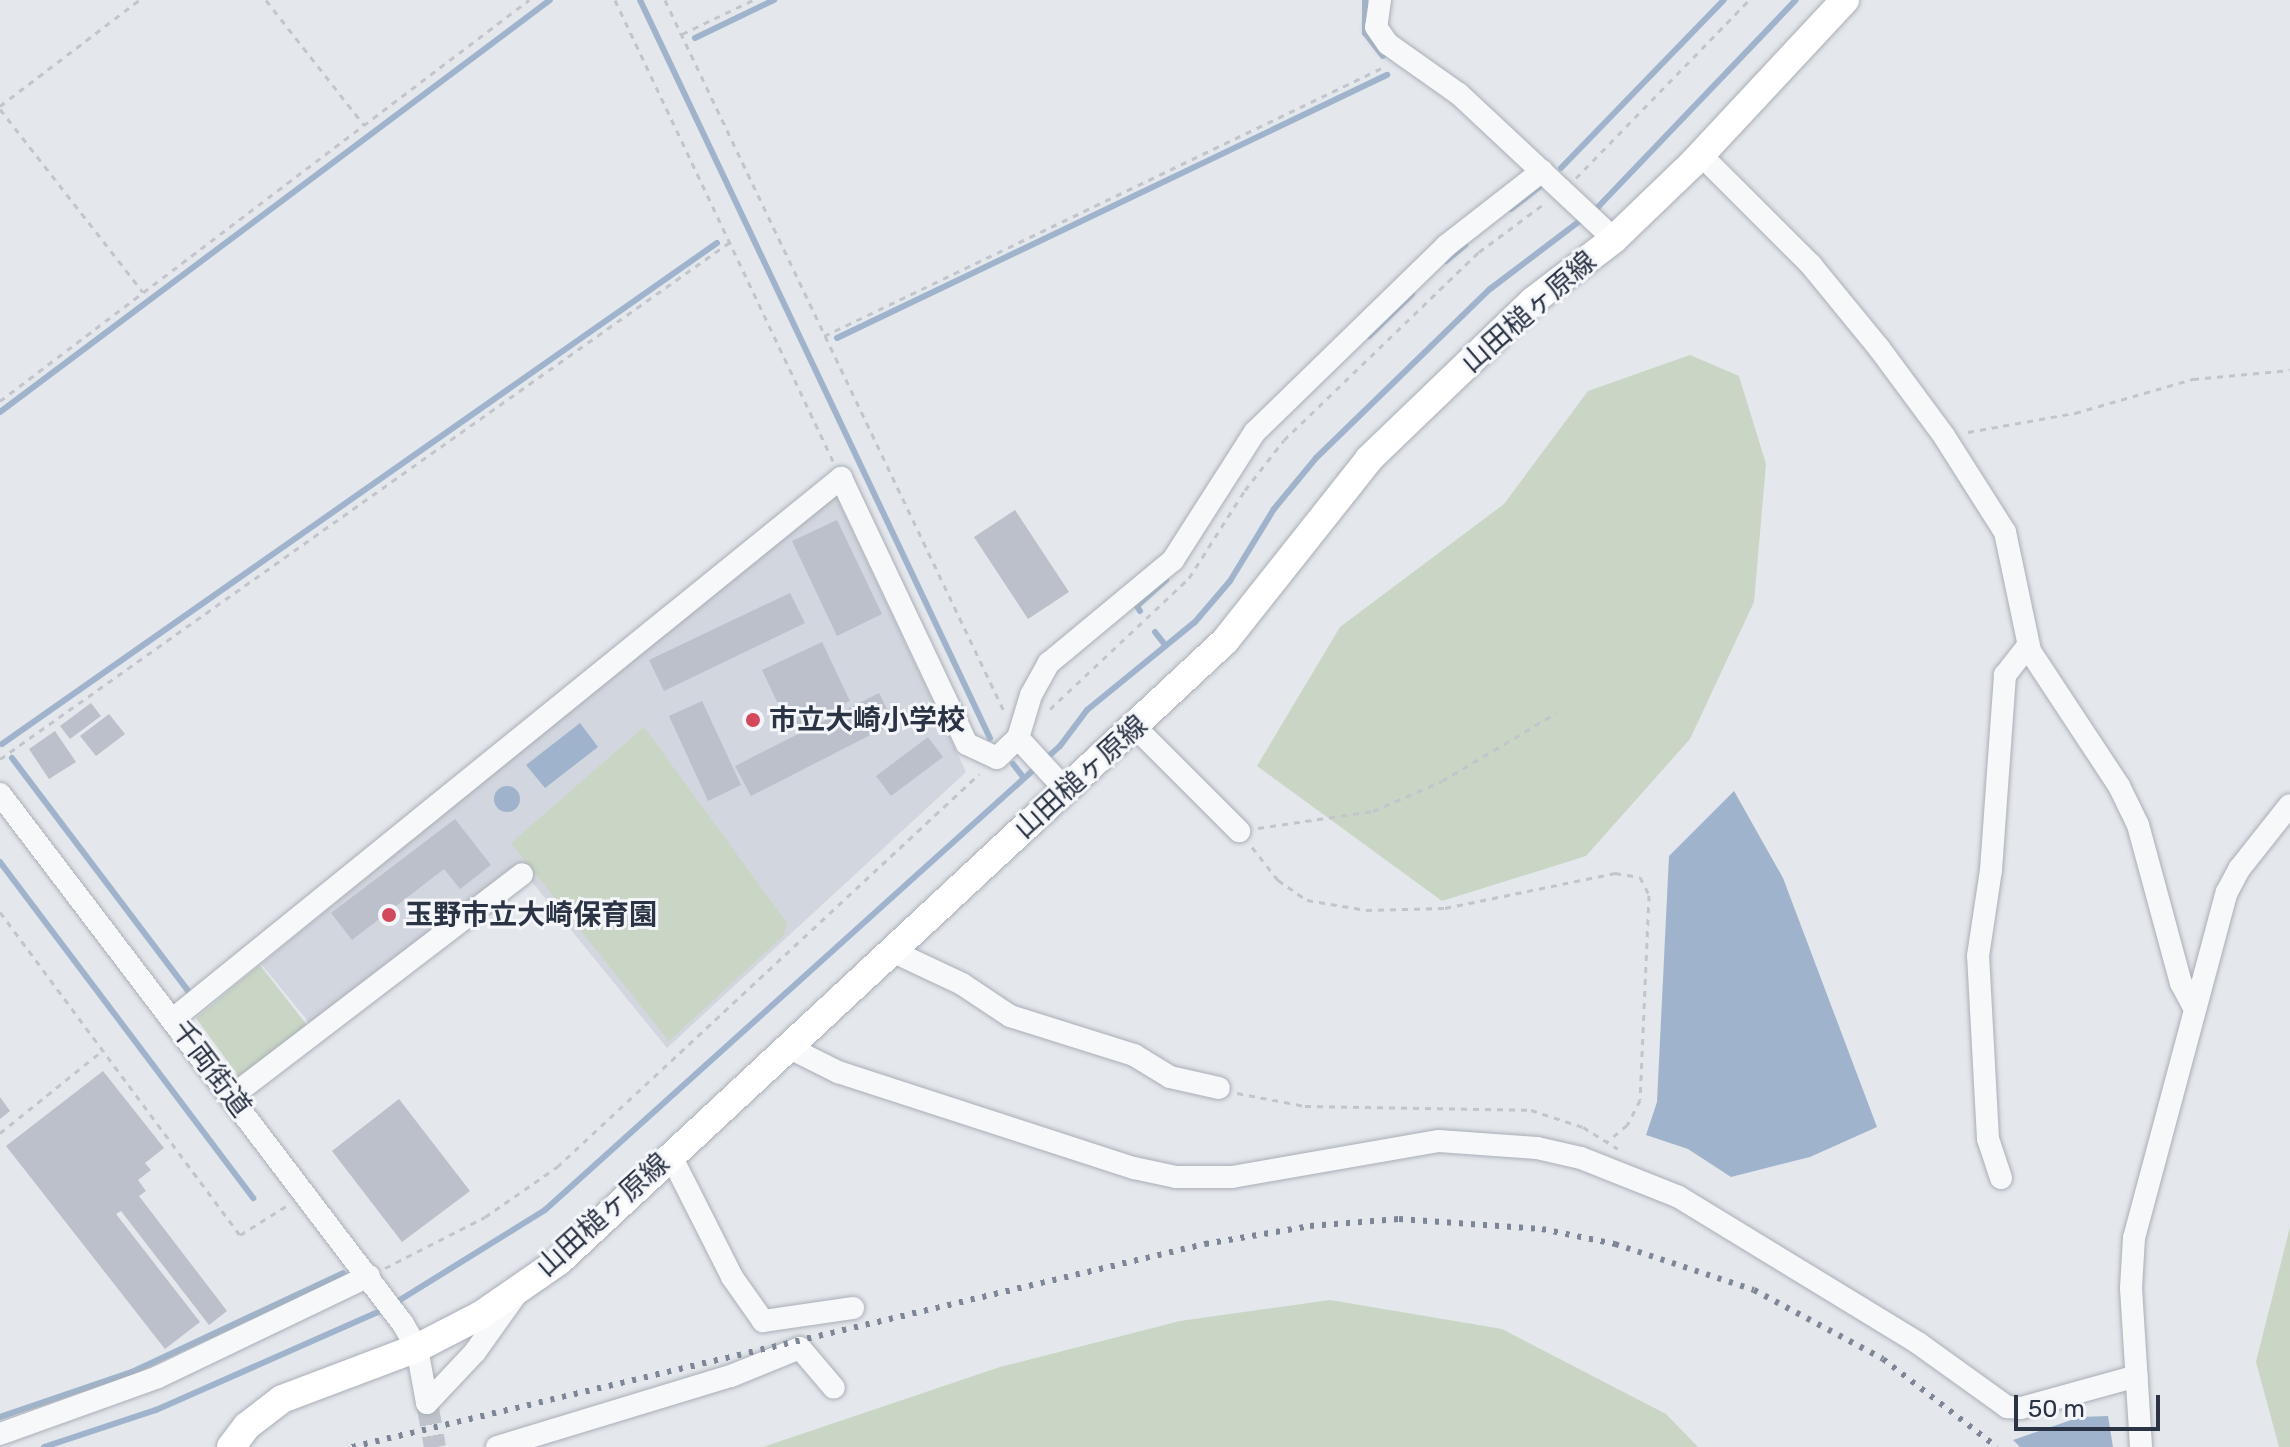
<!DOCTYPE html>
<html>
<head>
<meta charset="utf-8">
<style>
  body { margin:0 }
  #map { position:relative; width:2290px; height:1447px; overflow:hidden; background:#e4e7ec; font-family:Rubik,"Noto Sans JP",sans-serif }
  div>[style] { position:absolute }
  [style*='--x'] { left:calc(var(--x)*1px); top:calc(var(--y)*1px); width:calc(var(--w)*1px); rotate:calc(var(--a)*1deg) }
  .built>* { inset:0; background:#d2d6de }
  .green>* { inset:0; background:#c9d6c5 }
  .water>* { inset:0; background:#9fb4cc }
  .round { border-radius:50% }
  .stream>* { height:6px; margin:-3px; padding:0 3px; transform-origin:3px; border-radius:3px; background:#9fb4cc }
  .building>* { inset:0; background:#bbc0ca }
  .minor-tunnel>* { height:22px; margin-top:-11px; transform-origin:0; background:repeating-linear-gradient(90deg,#bfc3cb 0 22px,transparent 0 33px) }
  .path>* { height:3px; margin-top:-1.5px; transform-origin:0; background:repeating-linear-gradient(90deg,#c2c5cb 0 6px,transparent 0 12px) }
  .roads { filter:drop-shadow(0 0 2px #a9aeb7) drop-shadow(0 0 2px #a9aeb7) }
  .minor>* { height:22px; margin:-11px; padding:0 11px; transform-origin:11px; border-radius:11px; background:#f7f8fa }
  .major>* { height:28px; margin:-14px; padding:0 14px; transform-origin:14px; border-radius:14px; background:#fff }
  .rail>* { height:6px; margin-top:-3px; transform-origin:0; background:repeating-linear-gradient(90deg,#7d8696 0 4px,transparent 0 12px) }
  .dots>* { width:22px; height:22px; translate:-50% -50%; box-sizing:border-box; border:4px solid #f4f6f9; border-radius:50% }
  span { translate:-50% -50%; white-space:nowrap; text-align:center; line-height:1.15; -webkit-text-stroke:6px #f4f6f9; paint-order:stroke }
  .street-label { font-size:28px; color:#2b3445 }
  .poi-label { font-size:28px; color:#2b3445; font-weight:700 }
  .left { translate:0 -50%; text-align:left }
  .scale { position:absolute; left:2014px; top:1395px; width:146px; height:36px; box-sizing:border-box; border:4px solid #2b3445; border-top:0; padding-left:10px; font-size:24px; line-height:28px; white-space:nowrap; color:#2b3445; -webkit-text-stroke:6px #f4f6f9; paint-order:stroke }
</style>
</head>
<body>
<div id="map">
  <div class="built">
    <div style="clip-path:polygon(835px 494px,966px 772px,667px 1048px,519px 866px,312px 1026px,261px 964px)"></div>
  </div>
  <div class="green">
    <div style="clip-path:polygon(1690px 355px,1739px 376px,1766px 464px,1754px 602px,1690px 739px,1586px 856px,1442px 901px,1257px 766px,1340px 627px,1504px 504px,1588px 391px)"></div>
    <div style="clip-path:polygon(644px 727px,787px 923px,784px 935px,669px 1041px,511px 843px)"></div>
    <div style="clip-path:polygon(260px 965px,310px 1029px,242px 1081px,196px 1018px)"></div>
    <div style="clip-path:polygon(2290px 1227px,2290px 1447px,2279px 1447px,2256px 1362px)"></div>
    <div style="clip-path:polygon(1330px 1300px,1502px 1329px,1666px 1414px,1698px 1447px,763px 1447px,1000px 1367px,1180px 1321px)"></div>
  </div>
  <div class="water">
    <div style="clip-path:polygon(580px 723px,598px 747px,545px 788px,526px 765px)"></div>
    <div class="round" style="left:494px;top:786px;width:26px;height:26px"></div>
    <div style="clip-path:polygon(1734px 791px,1783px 878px,1877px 1127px,1810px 1157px,1731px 1177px,1688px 1149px,1646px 1135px,1657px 1102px,1669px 856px)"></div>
    <div style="clip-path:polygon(2108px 1416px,2113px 1447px,2020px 1447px,2013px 1440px,2080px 1417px)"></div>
  </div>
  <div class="stream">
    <div style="--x:640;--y:0;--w:817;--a:64.63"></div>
    <div style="--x:1365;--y:0;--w:33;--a:90"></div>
    <div style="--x:1365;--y:33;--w:29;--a:52"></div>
    <div style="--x:695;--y:38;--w:88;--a:-25.7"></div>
    <div style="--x:1561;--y:168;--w:234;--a:-45.9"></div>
    <div style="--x:1511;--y:209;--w:41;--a:-38"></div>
    <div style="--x:1446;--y:261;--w:25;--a:-40"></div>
    <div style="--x:1369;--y:336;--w:60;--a:-44.3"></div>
    <div style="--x:837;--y:338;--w:610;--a:-25.56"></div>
    <div style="--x:0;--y:412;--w:687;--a:-36.84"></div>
    <div style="--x:1140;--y:611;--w:6;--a:-121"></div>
    <div style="--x:1137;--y:606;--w:39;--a:-42"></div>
    <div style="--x:1155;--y:632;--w:16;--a:52"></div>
    <div style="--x:2;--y:744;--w:873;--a:-35.02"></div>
    <div style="--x:12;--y:758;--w:297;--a:52.9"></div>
    <div style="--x:1013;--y:764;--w:16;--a:52"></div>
    <div style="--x:0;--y:862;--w:421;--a:53"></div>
    <div style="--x:395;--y:1303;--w:176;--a:-31.8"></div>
    <div style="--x:545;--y:1210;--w:693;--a:-42.02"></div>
    <div style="--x:1060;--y:746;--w:45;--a:-53.1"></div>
    <div style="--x:1087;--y:710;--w:139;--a:-39.2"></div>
    <div style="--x:1195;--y:622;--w:54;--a:-49.5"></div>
    <div style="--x:1230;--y:581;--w:84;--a:-58.6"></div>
    <div style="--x:1274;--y:509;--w:66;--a:-50.5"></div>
    <div style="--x:1316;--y:458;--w:243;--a:-44.2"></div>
    <div style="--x:1490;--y:289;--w:136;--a:-37.2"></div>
    <div style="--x:1598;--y:207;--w:286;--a:-46.3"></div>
    <div style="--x:0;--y:1417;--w:139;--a:-18.8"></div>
    <div style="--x:132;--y:1372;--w:233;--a:-25.1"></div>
    <div style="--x:44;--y:1447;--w:118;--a:-18.3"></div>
    <div style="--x:156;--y:1410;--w:250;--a:-23.8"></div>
  </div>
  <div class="building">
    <div style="clip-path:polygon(1015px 510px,1069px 592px,1028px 619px,974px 537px)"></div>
    <div style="clip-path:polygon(837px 520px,882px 614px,837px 636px,792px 541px)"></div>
    <div style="clip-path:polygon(790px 593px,805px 623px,664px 691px,649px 660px)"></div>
    <div style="clip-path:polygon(822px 642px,850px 701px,790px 729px,762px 670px)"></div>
    <div style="clip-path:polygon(879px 693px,894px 723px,751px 796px,735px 766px)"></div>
    <div style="clip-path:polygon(702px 701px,741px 785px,708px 801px,669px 716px)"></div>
    <div style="clip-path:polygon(91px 703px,101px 716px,70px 739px,60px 726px)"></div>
    <div style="clip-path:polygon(109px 714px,125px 734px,96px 756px,80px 736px)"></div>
    <div style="clip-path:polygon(55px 731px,76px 762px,49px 779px,29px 749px)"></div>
    <div style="clip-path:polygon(928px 737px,943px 757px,891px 796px,876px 776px)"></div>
    <div style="clip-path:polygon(455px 819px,491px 865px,460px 889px,444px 869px,352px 940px,331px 913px)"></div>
    <div style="clip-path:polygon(103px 1071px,164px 1148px,145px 1163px,151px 1170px,138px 1180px,146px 1191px,139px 1196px,227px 1311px,209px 1325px,121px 1211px,116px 1214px,200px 1322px,165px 1349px,6px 1146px)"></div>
    <div style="clip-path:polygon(0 1097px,10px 1111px,0 1119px)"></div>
    <div style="clip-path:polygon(399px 1099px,470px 1191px,402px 1242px,332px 1151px)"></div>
  </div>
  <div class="minor-tunnel">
    <div style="--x:427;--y:1403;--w:45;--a:79.7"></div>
  </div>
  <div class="path">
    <div style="--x:266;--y:0;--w:159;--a:51.9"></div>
    <div style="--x:615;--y:0;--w:510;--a:64.69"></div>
    <div style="--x:665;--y:0;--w:790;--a:64.51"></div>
    <div style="--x:682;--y:34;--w:79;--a:-25.6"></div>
    <div style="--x:0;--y:106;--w:175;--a:-37.3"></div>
    <div style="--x:0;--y:109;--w:232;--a:52"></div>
    <div style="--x:1576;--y:178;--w:248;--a:-45.8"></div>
    <div style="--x:824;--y:336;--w:623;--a:-25.66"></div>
    <div style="--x:0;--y:401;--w:664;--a:-37.16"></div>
    <div style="--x:1968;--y:432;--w:109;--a:-10.1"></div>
    <div style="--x:2075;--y:413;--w:123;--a:-16.1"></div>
    <div style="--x:2193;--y:379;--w:97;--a:-5.3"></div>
    <div style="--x:1050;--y:709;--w:191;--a:-43.3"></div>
    <div style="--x:1189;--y:578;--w:104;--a:-57.5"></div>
    <div style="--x:1245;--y:490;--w:63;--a:-52"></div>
    <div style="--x:1284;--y:440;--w:271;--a:-44"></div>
    <div style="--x:1479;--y:252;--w:82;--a:-36.6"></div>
    <div style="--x:0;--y:759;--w:895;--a:-35.31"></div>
    <div style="--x:1258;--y:828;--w:116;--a:-8.4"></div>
    <div style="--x:1373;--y:811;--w:75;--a:-23.5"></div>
    <div style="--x:1442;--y:781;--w:133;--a:-30.8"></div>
    <div style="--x:1252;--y:847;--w:42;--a:51.8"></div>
    <div style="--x:1278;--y:880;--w:35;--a:35"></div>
    <div style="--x:1307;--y:900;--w:60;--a:9.6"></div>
    <div style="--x:1366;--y:910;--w:79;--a:-1.5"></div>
    <div style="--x:1445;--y:908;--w:174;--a:-11.6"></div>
    <div style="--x:1615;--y:873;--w:25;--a:9"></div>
    <div style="--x:1640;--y:877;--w:20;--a:63"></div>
    <div style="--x:1649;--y:895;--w:205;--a:92.5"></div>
    <div style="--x:1640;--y:1100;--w:28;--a:117"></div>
    <div style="--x:1627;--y:1125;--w:25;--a:140"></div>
    <div style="--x:0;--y:912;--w:402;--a:53.4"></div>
    <div style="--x:240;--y:1235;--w:54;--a:-32.2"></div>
    <div style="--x:1237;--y:1093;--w:69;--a:10.8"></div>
    <div style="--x:1305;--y:1106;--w:226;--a:1"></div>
    <div style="--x:1531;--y:1110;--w:55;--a:18.1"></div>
    <div style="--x:1583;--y:1127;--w:41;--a:32.2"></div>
    <div style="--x:0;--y:1133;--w:131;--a:-38.8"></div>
    <div style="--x:385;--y:1268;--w:112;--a:-27"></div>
    <div style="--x:485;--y:1217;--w:88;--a:-34.8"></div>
    <div style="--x:557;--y:1167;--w:577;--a:-42.96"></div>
  </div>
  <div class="roads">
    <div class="minor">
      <div style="--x:1380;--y:0;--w:27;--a:98"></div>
      <div style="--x:1376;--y:27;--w:21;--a:55"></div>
      <div style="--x:1388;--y:44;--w:87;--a:35.2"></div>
      <div style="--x:1459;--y:94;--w:212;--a:43.1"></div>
      <div style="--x:1701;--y:155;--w:156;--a:45"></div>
      <div style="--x:1811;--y:265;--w:107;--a:50.7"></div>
      <div style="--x:1879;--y:348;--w:109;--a:53.5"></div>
      <div style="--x:1944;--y:436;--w:114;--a:57.6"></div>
      <div style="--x:2005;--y:532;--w:122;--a:78.1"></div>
      <div style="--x:2030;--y:651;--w:162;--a:56.6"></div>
      <div style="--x:2119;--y:786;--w:43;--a:64"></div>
      <div style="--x:2138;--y:825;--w:164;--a:74.8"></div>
      <div style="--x:2181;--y:983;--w:26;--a:62"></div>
      <div style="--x:1136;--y:728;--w:146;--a:45"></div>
      <div style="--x:1018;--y:738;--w:71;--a:47.3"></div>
      <div style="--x:0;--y:794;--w:666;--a:52.75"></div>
      <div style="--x:403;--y:1324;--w:28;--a:60"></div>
      <div style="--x:417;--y:1348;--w:56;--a:79.7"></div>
      <div style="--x:892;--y:951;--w:77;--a:25.2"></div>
      <div style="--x:962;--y:984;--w:58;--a:33.7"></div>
      <div style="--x:1010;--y:1016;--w:130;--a:17.5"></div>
      <div style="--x:1134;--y:1055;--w:42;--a:31.4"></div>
      <div style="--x:1170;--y:1077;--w:50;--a:12.7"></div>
      <div style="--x:173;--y:1019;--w:860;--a:-39"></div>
      <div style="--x:841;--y:478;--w:294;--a:64.7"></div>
      <div style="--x:967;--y:744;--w:33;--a:25"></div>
      <div style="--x:997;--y:758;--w:29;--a:-44"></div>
      <div style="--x:1018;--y:738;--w:45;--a:-73.2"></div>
      <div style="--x:1031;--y:695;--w:37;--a:-61"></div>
      <div style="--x:1049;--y:663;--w:161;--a:-39.7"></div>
      <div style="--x:1173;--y:560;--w:152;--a:-57.4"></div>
      <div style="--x:1255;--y:432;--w:267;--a:-44.2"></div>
      <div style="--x:1446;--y:246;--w:122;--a:-38"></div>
      <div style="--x:786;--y:1046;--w:58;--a:26.6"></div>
      <div style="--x:838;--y:1072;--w:311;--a:18"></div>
      <div style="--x:1134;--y:1168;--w:43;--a:12.1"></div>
      <div style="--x:1176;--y:1177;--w:56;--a:0"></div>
      <div style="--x:1232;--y:1177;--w:210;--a:-9.9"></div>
      <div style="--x:1439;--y:1141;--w:98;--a:4.1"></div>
      <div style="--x:1537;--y:1148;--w:45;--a:12.8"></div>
      <div style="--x:1581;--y:1158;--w:105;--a:21.7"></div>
      <div style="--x:1679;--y:1197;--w:280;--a:31.4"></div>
      <div style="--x:1918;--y:1343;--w:110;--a:35.7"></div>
      <div style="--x:2007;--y:1407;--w:14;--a:4"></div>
      <div style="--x:2021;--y:1408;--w:120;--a:-15.4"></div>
      <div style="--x:232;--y:1096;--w:365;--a:-37.4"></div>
      <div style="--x:671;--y:1156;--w:136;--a:63.2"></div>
      <div style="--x:732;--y:1277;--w:54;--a:54.8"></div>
      <div style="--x:763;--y:1321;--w:91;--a:-8.2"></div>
      <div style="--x:2001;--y:1178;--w:41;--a:-108.4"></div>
      <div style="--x:1988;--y:1139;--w:183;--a:-93.1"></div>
      <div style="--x:1978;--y:956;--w:87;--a:-81.4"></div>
      <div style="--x:1991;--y:870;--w:196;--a:-85.9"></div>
      <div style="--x:2005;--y:675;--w:37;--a:-52"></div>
      <div style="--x:427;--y:1403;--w:70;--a:-46.7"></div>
      <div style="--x:475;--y:1352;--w:69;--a:-54.5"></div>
      <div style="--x:0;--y:1434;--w:168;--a:-19.8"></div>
      <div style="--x:158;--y:1377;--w:234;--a:-25.6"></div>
      <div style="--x:497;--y:1447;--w:245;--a:-16.9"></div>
      <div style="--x:731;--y:1376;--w:74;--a:-22.1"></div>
      <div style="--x:800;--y:1348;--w:52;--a:49.6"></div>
      <div style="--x:2141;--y:1447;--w:159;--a:-93.6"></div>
      <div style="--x:2131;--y:1288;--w:50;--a:-86.6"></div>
      <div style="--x:2134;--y:1238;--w:358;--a:-75"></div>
      <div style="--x:2227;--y:892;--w:27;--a:-62"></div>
      <div style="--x:2240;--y:868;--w:80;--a:-51.6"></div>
    </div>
    <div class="major">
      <div style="--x:231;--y:1447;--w:26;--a:-53"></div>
      <div style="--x:247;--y:1426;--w:44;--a:-37.6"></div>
      <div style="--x:282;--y:1399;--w:144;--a:-20.7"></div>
      <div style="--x:417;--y:1348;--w:72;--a:-27.3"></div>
      <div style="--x:481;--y:1315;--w:95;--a:-34.7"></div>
      <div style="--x:559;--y:1261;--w:910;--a:-42.95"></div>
      <div style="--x:1225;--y:641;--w:232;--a:-51.6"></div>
      <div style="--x:1369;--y:459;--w:228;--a:-43.9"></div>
      <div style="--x:1533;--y:301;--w:102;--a:-37.4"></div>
      <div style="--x:1614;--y:239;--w:110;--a:-43.9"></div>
      <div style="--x:1693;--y:163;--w:223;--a:-47"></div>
    </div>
  </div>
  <div class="rail">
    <div style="--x:352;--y:1447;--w:877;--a:-13.39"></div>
    <div style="--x:1205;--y:1244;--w:107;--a:-9.7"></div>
    <div style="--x:1310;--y:1226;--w:89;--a:-4.5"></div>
    <div style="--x:1399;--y:1219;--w:143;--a:4"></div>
    <div style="--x:1542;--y:1229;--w:75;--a:11.6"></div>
    <div style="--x:1615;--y:1244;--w:146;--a:18.3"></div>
    <div style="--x:1754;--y:1290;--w:146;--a:28.1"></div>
    <div style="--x:1883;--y:1359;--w:144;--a:37.7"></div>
  </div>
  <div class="dots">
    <div style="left:753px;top:720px;background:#d1495b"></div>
    <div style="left:389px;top:915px;background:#d1495b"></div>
  </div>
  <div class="street-label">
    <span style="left:1529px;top:312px;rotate:-41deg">山田槌ヶ原線</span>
    <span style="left:1081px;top:777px;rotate:-42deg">山田槌ヶ原線</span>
    <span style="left:211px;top:1069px;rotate:53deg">千両街道</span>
    <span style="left:603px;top:1215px;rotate:-42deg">山田槌ヶ原線</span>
  </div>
  <div class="poi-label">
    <span class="left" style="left:769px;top:720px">市立大崎小学校</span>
    <span class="left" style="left:405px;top:915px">玉野市立大崎保育園</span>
  </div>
  <div class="scale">50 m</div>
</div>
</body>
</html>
